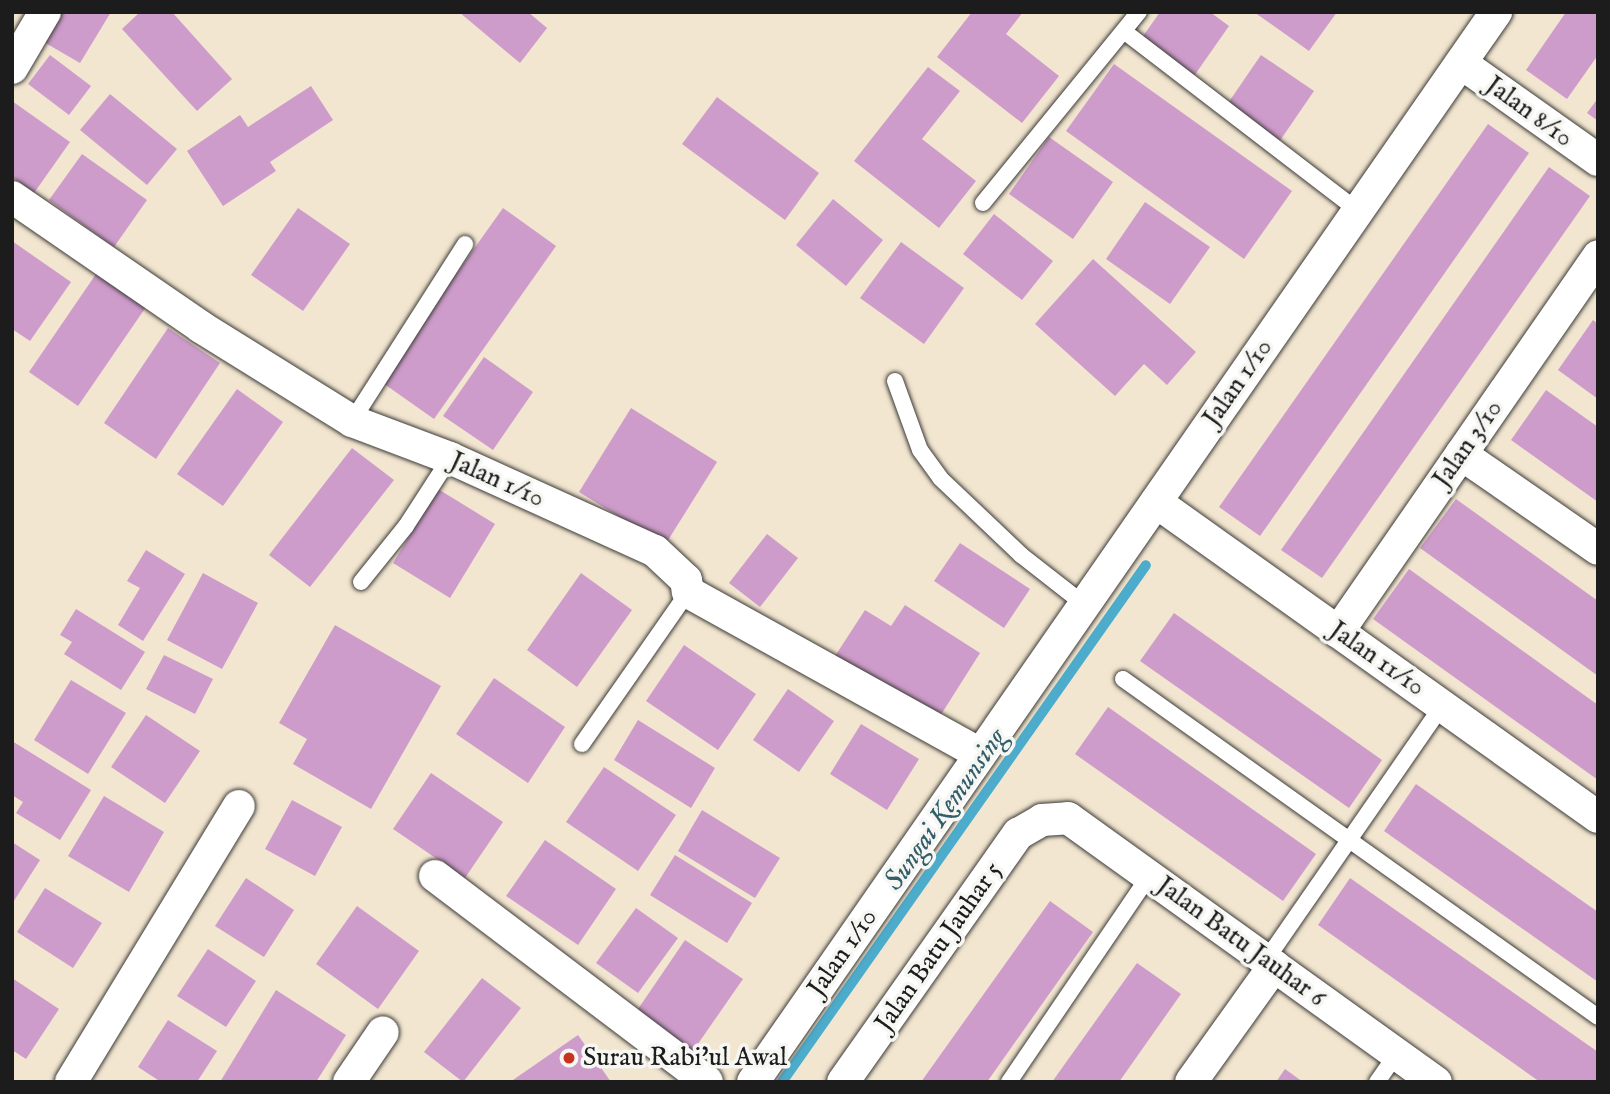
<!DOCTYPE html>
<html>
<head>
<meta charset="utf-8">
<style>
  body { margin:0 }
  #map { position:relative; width:1610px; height:1094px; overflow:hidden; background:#f2e6d0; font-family:"IM FELL English",serif }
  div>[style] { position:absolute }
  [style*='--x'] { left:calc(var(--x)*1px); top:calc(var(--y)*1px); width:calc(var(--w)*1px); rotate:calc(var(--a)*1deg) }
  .stream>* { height:10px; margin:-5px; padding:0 5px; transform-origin:5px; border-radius:5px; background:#4daccc }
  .building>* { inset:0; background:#ce9ccb }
  .roads { filter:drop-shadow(0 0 2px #3c3a37) drop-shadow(0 0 2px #3c3a37) }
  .lane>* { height:16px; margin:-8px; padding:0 8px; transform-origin:8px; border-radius:8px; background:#fff }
  .street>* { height:32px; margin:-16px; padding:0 16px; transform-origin:16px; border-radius:16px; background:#fff }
  .dots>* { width:19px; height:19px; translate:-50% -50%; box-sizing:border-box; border:4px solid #f6f6f2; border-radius:50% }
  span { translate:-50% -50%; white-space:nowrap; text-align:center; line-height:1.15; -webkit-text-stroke:7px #f6f6f2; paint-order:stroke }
  .street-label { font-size:26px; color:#1c1c1c }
  .poi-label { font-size:26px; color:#1c1c1c }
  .left { translate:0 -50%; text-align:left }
  .water-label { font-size:28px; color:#325d6b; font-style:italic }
  .frame { position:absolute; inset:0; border:14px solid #1c1c1c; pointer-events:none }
</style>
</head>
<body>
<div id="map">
  <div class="stream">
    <div style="--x:782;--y:1082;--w:632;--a:-54.85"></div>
  </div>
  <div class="building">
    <div style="clip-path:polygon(60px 12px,111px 12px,80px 63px,42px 41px)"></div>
    <div style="clip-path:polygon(140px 12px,172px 12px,232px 79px,197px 111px,122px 29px)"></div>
    <div style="clip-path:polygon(459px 12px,528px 12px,547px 28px,520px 63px)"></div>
    <div style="clip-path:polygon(972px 12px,1023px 12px,1006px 34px,1059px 76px,1022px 123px,937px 57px)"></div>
    <div style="clip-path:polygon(1160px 12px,1210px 12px,1229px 26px,1194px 76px,1141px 39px)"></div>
    <div style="clip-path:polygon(1254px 12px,1337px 12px,1309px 51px)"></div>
    <div style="clip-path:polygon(1566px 12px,1598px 12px,1598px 55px,1567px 99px,1526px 70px)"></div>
    <div style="clip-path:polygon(50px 55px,91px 86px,69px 115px,28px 84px)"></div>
    <div style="clip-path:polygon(1261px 55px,1314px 91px,1279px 142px,1226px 106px)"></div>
    <div style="clip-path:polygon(1114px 64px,1292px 191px,1244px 259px,1066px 131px)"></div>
    <div style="clip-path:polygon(928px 67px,960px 91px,922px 139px,976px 181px,939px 228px,854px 161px)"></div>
    <div style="clip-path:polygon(311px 86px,333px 120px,270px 162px,276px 171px,223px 206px,187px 151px,240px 115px,248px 127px)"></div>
    <div style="clip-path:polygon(110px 94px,177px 149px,147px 185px,80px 130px)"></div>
    <div style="clip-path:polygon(717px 97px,819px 173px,785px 220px,682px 144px)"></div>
    <div style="clip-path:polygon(1598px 98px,1598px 121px,1587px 113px)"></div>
    <div style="clip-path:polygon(12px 101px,70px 142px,34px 193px,12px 177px)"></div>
    <div style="clip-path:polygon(1488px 124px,1529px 153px,1260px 536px,1219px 507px)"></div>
    <div style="clip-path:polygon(1049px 137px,1113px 182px,1073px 239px,1009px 194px)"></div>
    <div style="clip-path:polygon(82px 154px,147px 200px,114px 247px,49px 200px)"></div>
    <div style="clip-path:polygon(1549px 167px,1590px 196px,1322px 578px,1281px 550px)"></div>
    <div style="clip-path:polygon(833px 199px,883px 240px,846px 286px,796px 245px)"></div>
    <div style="clip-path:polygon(1145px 202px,1210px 247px,1170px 304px,1106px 259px)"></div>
    <div style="clip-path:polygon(298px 208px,350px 244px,303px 311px,251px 275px)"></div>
    <div style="clip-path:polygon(503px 208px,556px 246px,434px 419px,380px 381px)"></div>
    <div style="clip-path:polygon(994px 214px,1053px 261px,1022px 300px,963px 254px)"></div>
    <div style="clip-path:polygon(12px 241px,71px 282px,30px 341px,12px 329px)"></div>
    <div style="clip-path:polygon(901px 242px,964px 288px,924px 344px,860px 298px)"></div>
    <div style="clip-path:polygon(1093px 259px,1196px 352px,1167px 385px,1144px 364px,1115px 396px,1035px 324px)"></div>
    <div style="clip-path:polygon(96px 274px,146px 307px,78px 406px,29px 372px)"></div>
    <div style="clip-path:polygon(1593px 320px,1598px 324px,1598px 399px,1558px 370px)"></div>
    <div style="clip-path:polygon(168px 328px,220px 363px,156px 459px,104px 423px)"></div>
    <div style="clip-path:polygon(484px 357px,533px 392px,493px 450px,443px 416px)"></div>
    <div style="clip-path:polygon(237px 389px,283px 422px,223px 506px,177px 474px)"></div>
    <div style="clip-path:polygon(1546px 390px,1598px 427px,1598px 502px,1511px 440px)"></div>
    <div style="clip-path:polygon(631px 408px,717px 462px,665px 545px,579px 492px)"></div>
    <div style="clip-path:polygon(352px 448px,394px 480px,310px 587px,269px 555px)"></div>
    <div style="clip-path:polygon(438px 489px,495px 524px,450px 598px,393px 563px)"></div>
    <div style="clip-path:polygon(1456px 499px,1598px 601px,1598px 676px,1420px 548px)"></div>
    <div style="clip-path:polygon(767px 534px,798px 558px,760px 607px,729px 583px)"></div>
    <div style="clip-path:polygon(960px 543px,1030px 589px,1004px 628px,934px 581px)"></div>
    <div style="clip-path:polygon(146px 550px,185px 574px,143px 641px,118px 625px,140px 588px,127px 581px)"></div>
    <div style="clip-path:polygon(1409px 569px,1598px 705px,1598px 780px,1373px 619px)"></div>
    <div style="clip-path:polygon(203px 573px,258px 603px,222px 669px,167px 640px)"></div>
    <div style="clip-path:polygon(581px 573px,632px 610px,577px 687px,527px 650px)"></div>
    <div style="clip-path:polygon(905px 605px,980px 653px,937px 721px,835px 656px,865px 610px,891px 626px)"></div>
    <div style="clip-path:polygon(76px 609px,145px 652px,121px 690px,64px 654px,72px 642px,60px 635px)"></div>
    <div style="clip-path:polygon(1174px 613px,1382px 760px,1349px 808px,1140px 661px)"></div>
    <div style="clip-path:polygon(335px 625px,441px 686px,371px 809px,293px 764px,307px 739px,279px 723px)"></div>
    <div style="clip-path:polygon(684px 645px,756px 694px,718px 750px,646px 701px)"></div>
    <div style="clip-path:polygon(164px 655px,213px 679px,195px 714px,146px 689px)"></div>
    <div style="clip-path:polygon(494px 678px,565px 727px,528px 783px,456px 734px)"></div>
    <div style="clip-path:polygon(71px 680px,126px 713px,88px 774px,34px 740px)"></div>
    <div style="clip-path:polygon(788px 689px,834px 721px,799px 772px,753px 740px)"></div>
    <div style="clip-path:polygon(1108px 707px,1316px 854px,1283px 901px,1075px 754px)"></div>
    <div style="clip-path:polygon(146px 715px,200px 751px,165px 803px,111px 767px)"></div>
    <div style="clip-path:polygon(638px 720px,715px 768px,691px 808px,614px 760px)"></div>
    <div style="clip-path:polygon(861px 724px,919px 759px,887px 810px,830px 774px)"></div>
    <div style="clip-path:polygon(12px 741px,91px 790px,60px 840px,16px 813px,23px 802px,12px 795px)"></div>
    <div style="clip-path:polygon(604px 767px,676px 815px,638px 871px,566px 822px)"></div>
    <div style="clip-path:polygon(431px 773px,503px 822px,465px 878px,393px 829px)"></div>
    <div style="clip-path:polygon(1416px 784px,1598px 912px,1598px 982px,1384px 831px)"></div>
    <div style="clip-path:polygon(104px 796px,164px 832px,129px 892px,68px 856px)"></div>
    <div style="clip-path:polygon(292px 800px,342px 827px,315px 876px,265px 849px)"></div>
    <div style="clip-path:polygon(702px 810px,780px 858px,755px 898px,678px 851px)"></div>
    <div style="clip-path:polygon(545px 840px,616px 889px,578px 945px,506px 896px)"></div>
    <div style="clip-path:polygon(12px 842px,40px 860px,12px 904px)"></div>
    <div style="clip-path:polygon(675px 855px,752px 903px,727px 943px,650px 895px)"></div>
    <div style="clip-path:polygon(246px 878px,294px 910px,264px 957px,215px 926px)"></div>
    <div style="clip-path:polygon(1350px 878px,1598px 1052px,1598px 1082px,1540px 1082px,1318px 925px)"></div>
    <div style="clip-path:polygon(45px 888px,102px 923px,73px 968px,17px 932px)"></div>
    <div style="clip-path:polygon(1050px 901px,1093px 932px,1011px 1048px,987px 1082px,921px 1082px)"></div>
    <div style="clip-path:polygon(357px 906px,419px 951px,378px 1009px,316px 964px)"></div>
    <div style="clip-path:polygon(636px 908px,678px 938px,638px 993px,596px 963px)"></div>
    <div style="clip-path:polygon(685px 940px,743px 979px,693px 1051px,636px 1012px)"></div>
    <div style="clip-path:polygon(208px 949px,256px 981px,226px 1027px,177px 996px)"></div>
    <div style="clip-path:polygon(1137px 963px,1181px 994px,1119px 1082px,1052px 1082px)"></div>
    <div style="clip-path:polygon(12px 978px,59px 1009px,26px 1059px,12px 1050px)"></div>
    <div style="clip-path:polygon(482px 978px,521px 1008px,463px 1082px,424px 1052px)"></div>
    <div style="clip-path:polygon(276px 990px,346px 1035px,316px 1082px,220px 1082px)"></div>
    <div style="clip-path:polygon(168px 1020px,217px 1051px,197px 1082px,161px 1082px,138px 1067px)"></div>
    <div style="clip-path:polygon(578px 1035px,611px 1082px,510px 1082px)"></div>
    <div style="clip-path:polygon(1285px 1069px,1303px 1082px,1276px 1082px)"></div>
  </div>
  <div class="roads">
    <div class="lane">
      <div style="--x:1125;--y:32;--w:294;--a:37.5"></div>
      <div style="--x:983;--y:203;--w:247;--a:-50.8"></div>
      <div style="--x:895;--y:381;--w:73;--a:70.1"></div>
      <div style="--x:920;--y:450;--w:34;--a:54"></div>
      <div style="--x:940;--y:478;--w:112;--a:43.5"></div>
      <div style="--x:1021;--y:555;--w:81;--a:38"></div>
      <div style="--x:352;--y:421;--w:210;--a:-57.4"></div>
      <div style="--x:361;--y:582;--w:72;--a:-51.2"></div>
      <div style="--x:406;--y:526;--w:81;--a:-57.1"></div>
      <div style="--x:1123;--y:679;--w:583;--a:35.43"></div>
      <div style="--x:582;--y:744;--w:185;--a:-55.1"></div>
      <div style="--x:1266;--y:960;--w:309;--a:-55.3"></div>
      <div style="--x:1009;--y:1082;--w:249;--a:-55.8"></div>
      <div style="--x:1377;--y:1082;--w:35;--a:-55"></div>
    </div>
    <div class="street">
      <div style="--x:1461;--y:63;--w:168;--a:35.3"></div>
      <div style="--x:12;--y:68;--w:65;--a:-59.5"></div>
      <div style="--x:12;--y:197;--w:229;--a:34.5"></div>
      <div style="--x:201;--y:327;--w:178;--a:31.9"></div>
      <div style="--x:352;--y:421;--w:105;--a:20.7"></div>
      <div style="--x:450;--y:458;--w:225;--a:24.4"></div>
      <div style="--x:655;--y:551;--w:42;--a:43.1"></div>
      <div style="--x:686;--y:580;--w:12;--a:81"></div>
      <div style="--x:688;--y:592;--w:334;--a:29"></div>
      <div style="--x:1461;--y:454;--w:167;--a:34.7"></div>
      <div style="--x:1156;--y:502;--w:543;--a:35.48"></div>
      <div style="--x:1338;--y:632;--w:457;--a:-55.3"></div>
      <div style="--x:435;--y:876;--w:341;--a:37.1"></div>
      <div style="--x:71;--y:1082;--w:323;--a:-58.7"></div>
      <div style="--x:349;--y:1082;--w:60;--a:-55.8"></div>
      <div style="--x:753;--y:1082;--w:1303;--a:-55.22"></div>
      <div style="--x:843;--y:1082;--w:304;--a:-54.8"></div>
      <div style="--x:1018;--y:834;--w:28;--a:-30"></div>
      <div style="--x:1042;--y:820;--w:26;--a:-4"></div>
      <div style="--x:1068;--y:818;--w:453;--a:35.7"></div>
      <div style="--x:1191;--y:1082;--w:143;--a:-54.4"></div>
    </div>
  </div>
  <div class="dots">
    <div style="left:569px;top:1058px;background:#c8321e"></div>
  </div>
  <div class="street-label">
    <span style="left:1529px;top:112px;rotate:36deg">Jalan 8/10</span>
    <span style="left:1238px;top:383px;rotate:-55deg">Jalan 1/10</span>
    <span style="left:1468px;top:444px;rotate:-55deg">Jalan 3/10</span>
    <span style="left:497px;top:480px;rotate:24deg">Jalan 1/10</span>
    <span style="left:1377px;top:659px;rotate:35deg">Jalan 11/10</span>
    <span style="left:1241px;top:942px;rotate:36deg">Jalan Batu Jauhar 6</span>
    <span style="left:939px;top:947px;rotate:-55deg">Jalan Batu Jauhar 5</span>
    <span style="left:843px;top:953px;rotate:-55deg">Jalan 1/10</span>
  </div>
  <div class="poi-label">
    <span class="left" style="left:583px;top:1058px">Surau Rabi'ul Awal</span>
  </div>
  <div class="water-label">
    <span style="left:946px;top:810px;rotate:-55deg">Sungai Kemunsing</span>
  </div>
  <div class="frame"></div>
</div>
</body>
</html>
